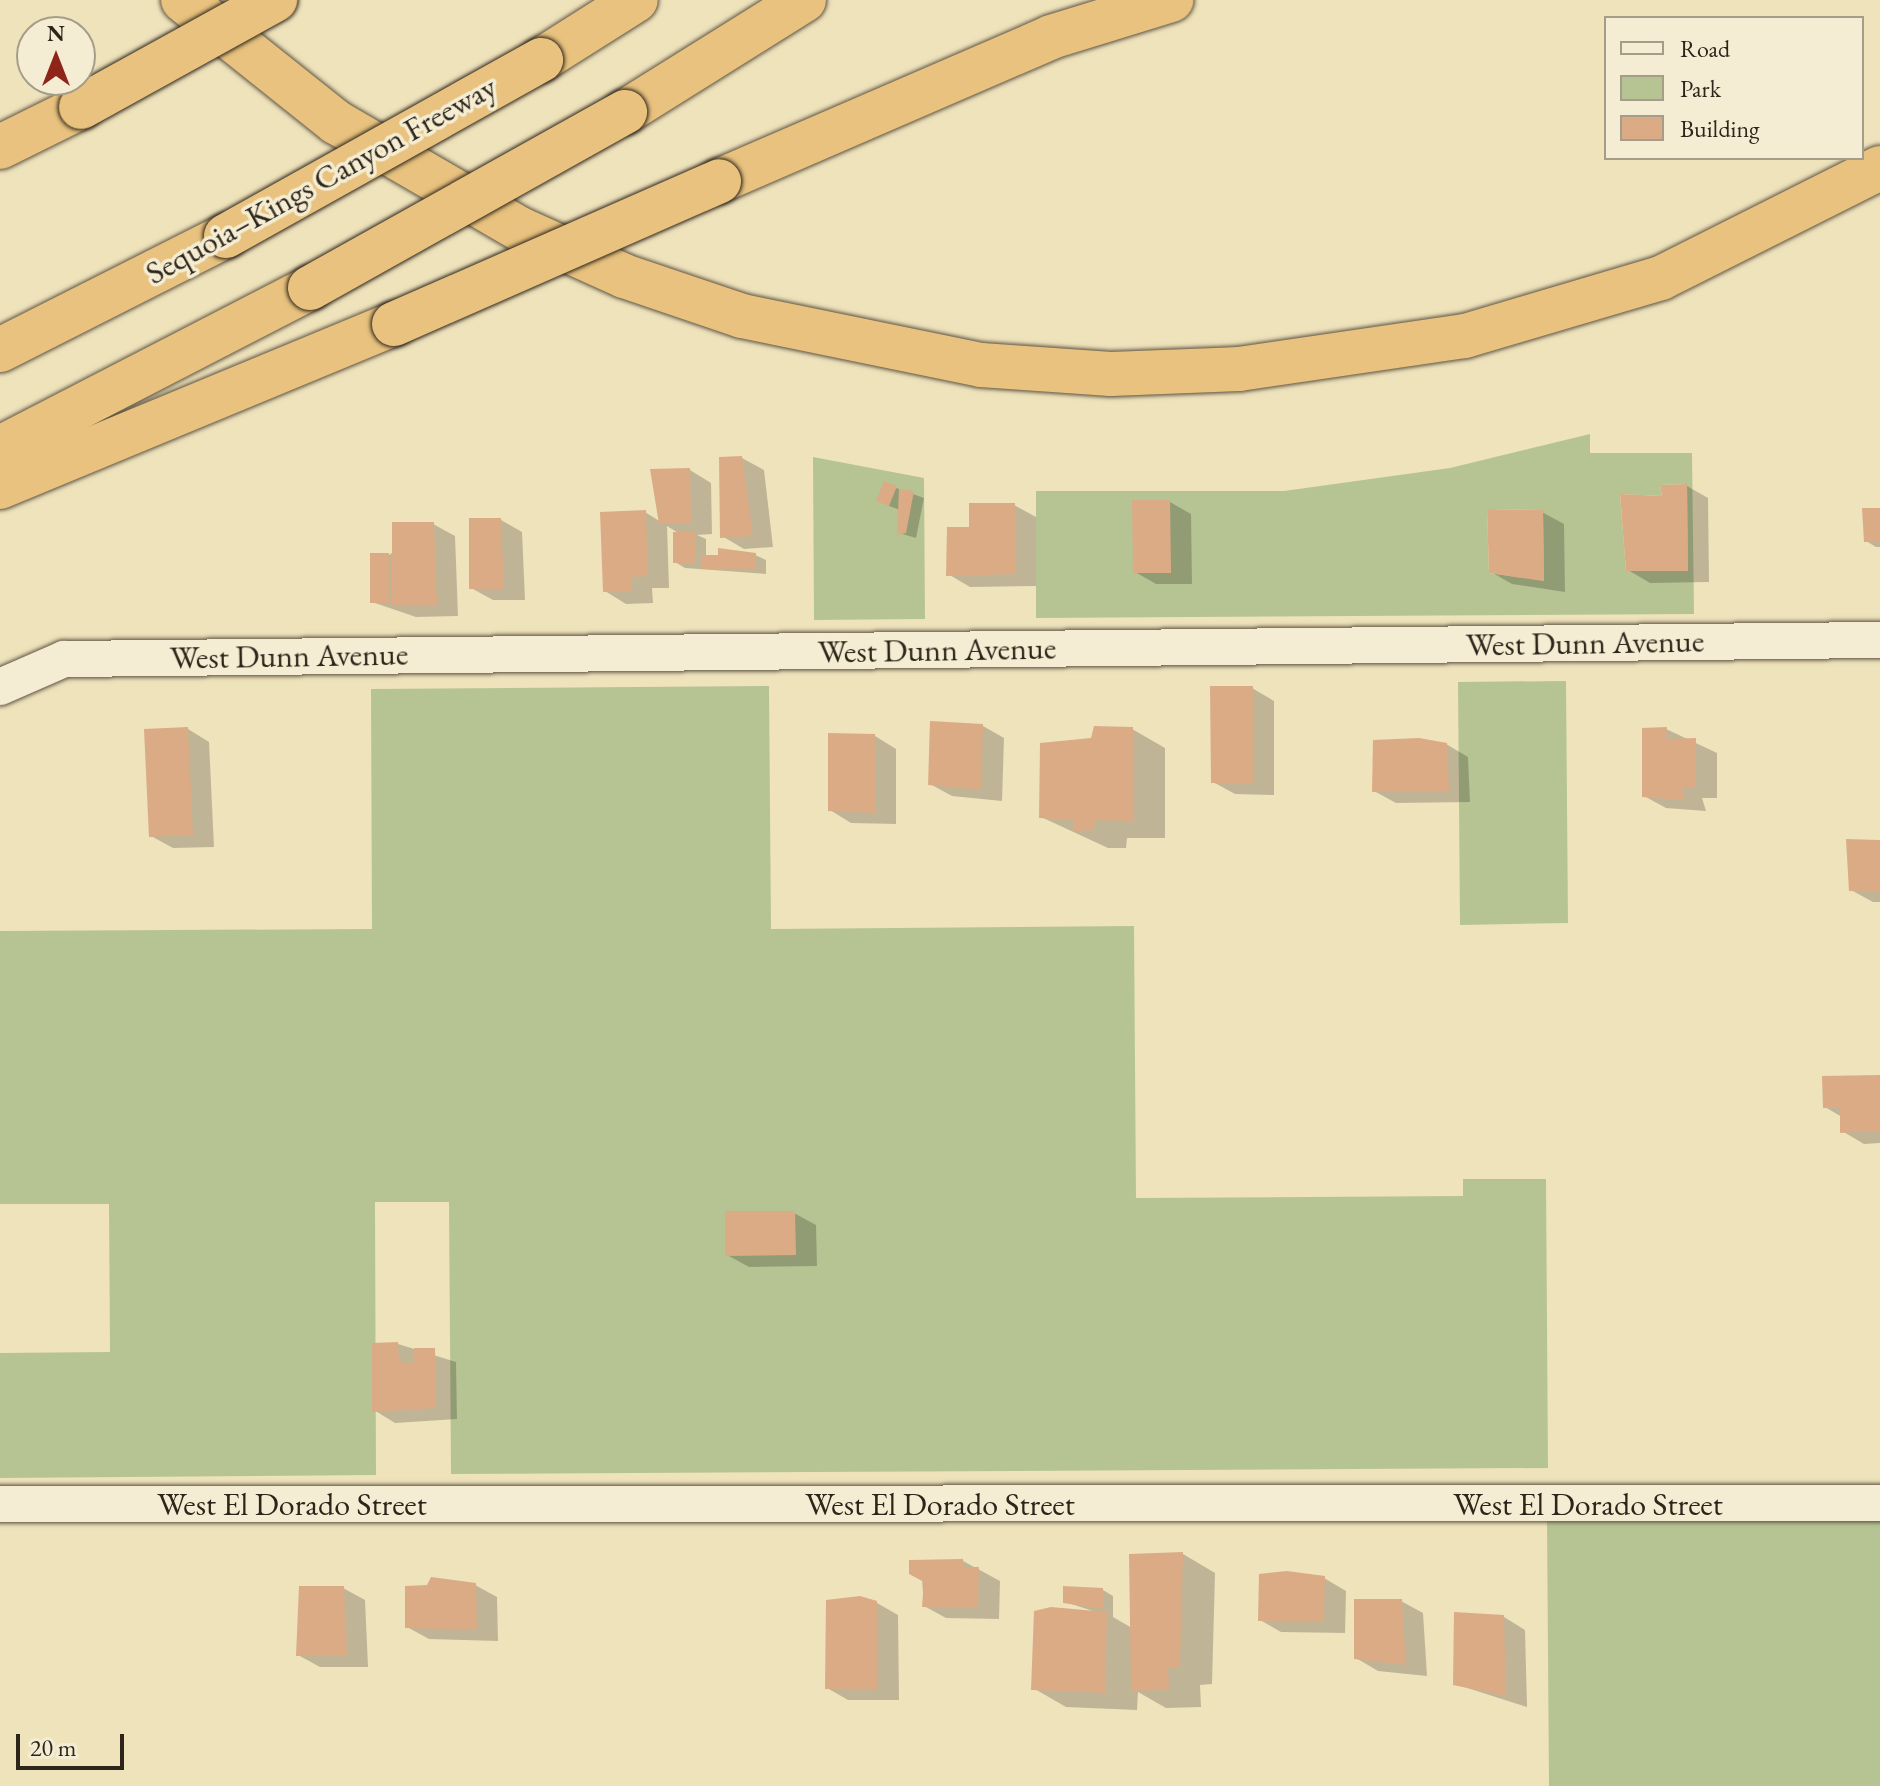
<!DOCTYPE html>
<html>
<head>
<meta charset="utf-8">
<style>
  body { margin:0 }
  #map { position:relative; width:1880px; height:1786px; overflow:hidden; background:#efe3bc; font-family:"EB Garamond",serif }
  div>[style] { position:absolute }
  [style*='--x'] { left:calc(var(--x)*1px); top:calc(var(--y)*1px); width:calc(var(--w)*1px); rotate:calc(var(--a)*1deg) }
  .green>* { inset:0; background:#b6c493 }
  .shadow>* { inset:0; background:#0003 }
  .building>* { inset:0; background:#dbab86 }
  .roads { filter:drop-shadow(0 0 2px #5e5442) drop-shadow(0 0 2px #5e5442) }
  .minor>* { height:36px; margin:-18px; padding:0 18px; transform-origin:18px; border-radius:18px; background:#f5edd3 }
  .highway>* { height:44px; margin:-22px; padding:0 22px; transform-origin:22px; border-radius:22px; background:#e8c27e }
  .bridges { filter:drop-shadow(0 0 2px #2e251a) drop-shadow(0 0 2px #2e251a) }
  .highway-bridge>* { height:44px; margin:-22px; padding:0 22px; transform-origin:22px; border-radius:22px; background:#e8c27e }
  span { translate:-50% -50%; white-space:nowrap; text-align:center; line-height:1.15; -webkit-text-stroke:7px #f5edd3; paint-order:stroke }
  .street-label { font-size:32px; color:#2e251a }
  .legend { position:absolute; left:1604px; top:16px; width:260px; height:144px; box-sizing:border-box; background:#f5edd3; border:2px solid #a59d89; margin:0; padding:10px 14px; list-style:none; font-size:24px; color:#2e251a }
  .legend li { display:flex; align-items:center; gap:16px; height:40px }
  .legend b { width:40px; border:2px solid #a59d89 }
  .north { position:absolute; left:16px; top:16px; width:80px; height:80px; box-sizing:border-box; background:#f5edd3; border:2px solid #a59d89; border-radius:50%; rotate:0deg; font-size:22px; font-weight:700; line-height:32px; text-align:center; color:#2e251a }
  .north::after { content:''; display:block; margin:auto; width:28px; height:36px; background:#8f2418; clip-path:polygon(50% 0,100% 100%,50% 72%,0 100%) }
  .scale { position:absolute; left:16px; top:1734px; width:108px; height:36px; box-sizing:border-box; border:4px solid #2e251a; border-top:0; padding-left:10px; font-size:24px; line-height:28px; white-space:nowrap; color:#2e251a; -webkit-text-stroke:6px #f5edd3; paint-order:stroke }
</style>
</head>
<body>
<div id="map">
  <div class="green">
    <div style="clip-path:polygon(evenodd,1590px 434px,1590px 453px,1692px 453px,1694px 614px,1036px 618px,1036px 491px,1284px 491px,1450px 468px,1590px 434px,1687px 484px,1688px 570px,1626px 571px,1620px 494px,1662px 496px,1660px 485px,1687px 484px,1590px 434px,1487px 509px,1543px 510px,1544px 581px,1489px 573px,1487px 509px)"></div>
    <div style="clip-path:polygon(813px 457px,924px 478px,925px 619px,814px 620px)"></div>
    <div style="clip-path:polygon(1566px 681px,1568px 923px,1460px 925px,1458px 682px)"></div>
    <div style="clip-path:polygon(769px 686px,771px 929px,1134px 926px,1136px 1198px,1463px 1196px,1463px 1179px,1546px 1179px,1548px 1468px,451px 1474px,449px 1202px,375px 1202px,376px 1475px,0 1478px,0 1353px,110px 1352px,109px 1204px,0 1204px,0 931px,372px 929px,371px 689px)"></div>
    <div style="clip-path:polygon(1880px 1515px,1880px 1786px,1549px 1786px,1547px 1518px)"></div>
  </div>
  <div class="shadow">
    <div style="clip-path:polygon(742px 458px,764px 470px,773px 547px,744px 549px,722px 536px)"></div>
    <div style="clip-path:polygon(690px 470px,711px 483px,712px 534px,697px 535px,706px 539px,706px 557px,755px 555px,766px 560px,766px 574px,685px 568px,675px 562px,680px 534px,667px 526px,669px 588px,652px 588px,653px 603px,626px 604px,605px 591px,645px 512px,661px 522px)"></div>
    <div style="clip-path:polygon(885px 484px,924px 498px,916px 538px,899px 533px,900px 510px,889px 506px)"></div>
    <div style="clip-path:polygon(1687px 486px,1708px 498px,1709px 582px,1650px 583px,1628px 570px,1664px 498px)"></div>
    <div style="clip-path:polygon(1170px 502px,1191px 514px,1192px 584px,1156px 584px,1135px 572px)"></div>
    <div style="clip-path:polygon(1014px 505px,1036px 517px,1036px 586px,970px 587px,948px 574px,971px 529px)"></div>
    <div style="clip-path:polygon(1880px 510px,1880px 547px,1876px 547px,1866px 541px)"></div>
    <div style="clip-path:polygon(1542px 512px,1564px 524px,1565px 592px,1512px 584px,1491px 572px)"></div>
    <div style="clip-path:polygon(501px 520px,522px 532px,525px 600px,493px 600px,471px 588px)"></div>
    <div style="clip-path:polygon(433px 524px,455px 536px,458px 616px,416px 617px,372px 602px,389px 555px)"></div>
    <div style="clip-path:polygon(1252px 688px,1274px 701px,1274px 795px,1235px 794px,1213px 782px)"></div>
    <div style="clip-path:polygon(983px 726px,1004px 738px,1002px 801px,952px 796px,930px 784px)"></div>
    <div style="clip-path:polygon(188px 729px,209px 742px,214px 847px,173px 848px,151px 836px)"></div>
    <div style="clip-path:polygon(1132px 729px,1165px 748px,1165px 838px,1127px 838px,1126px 848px,1108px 848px,1041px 817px,1093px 740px)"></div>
    <div style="clip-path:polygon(1666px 729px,1717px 753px,1717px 798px,1702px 798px,1706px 811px,1666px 808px,1644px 796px)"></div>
    <div style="clip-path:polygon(875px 736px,896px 749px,896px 824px,851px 823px,830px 810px)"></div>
    <div style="clip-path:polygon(1446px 744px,1468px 757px,1470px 802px,1396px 803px,1374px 791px)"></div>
    <div style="clip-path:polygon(1880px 842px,1880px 902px,1873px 902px,1851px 890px)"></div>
    <div style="clip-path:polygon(1880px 1077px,1880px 1143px,1864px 1144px,1842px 1131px,1842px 1117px,1825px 1107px)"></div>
    <div style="clip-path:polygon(794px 1213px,816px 1225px,817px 1266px,749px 1267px,727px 1255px)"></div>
    <div style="clip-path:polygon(398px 1344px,456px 1362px,457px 1419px,395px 1423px,374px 1410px)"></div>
    <div style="clip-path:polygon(1183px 1554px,1215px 1573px,1212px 1684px,1200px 1685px,1201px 1707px,1166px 1708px,1138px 1692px,1137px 1710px,1066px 1707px,1033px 1688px,1093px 1611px,1065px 1602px,1103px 1590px,1113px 1596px,1113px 1617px,1132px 1628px)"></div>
    <div style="clip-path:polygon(963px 1561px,1000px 1581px,999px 1619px,946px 1618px,924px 1606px,922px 1579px)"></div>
    <div style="clip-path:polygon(1324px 1578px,1346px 1591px,1345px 1633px,1281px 1632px,1260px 1620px)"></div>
    <div style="clip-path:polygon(475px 1585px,497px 1597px,498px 1641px,429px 1639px,407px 1627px)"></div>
    <div style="clip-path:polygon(343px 1588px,365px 1600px,368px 1667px,320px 1667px,298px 1655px)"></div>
    <div style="clip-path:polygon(1401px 1601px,1423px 1613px,1427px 1676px,1378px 1671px,1356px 1658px)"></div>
    <div style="clip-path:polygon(877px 1603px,898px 1615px,899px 1700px,848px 1700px,827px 1688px)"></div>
    <div style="clip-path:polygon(1504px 1617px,1525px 1630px,1527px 1707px,1455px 1684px)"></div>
  </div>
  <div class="building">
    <div style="clip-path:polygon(742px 456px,753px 536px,720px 538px,719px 457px)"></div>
    <div style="clip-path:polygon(690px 468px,691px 523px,659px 524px,650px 469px)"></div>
    <div style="clip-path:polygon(884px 481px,897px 486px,889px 506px,876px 501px)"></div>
    <div style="clip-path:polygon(1687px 484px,1688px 571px,1626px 571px,1620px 494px,1662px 496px,1660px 485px)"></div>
    <div style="clip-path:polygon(899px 489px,914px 491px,906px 533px,897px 535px)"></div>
    <div style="clip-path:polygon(1132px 500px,1170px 500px,1171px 573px,1133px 573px)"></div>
    <div style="clip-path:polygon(969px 503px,1015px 503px,1015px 574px,946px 576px,947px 527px,969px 527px)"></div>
    <div style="clip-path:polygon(1862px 508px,1880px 508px,1880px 542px,1864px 542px)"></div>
    <div style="clip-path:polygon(1487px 509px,1543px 510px,1544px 581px,1489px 573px)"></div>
    <div style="clip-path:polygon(646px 510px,648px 576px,631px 577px,632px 591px,603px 592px,600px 512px)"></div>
    <div style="clip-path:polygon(469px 518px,501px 518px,504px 589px,469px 589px)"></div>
    <div style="clip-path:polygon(392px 522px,434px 522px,437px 605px,392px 606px)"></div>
    <div style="clip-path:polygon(673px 532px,696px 532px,696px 563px,673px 563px)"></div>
    <div style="clip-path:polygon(718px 548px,756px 553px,756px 569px,702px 569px,702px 555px,718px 555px)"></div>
    <div style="clip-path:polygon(370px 553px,389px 553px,389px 603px,370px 603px)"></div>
    <div style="clip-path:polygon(1210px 686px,1253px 686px,1253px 784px,1211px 783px)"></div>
    <div style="clip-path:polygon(930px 721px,983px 724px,981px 790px,928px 785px)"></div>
    <div style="clip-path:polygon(1094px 726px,1133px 727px,1133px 821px,1095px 820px,1094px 830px,1074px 831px,1073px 820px,1039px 818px,1040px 743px,1091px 738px)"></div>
    <div style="clip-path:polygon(188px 727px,193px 835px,149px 837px,144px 729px)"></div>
    <div style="clip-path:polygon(1667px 727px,1666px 739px,1696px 738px,1696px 787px,1682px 787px,1685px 800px,1642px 797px,1642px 728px)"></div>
    <div style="clip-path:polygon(828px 733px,875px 734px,875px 813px,828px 811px)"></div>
    <div style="clip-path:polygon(1419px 738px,1447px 743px,1449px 791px,1372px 792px,1373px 740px)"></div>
    <div style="clip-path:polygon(1846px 839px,1880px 840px,1880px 891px,1849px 891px)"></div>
    <div style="clip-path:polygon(1880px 1075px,1880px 1131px,1840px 1133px,1840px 1108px,1823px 1108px,1822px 1076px)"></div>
    <div style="clip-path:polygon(725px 1211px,795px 1211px,796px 1255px,725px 1256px)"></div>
    <div style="clip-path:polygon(398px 1342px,399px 1362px,414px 1363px,414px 1348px,435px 1348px,436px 1408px,372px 1412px,372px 1343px)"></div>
    <div style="clip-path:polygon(1183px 1552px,1180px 1667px,1168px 1667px,1169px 1690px,1131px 1691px,1129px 1554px)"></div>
    <div style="clip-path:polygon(963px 1559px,964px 1567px,979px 1567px,978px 1608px,922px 1607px,924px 1582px,909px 1574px,909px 1560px)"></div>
    <div style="clip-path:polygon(1287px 1571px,1325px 1576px,1324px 1621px,1258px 1621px,1259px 1574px)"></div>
    <div style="clip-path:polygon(431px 1577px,476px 1583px,477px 1630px,405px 1628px,405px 1586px,427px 1585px)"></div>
    <div style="clip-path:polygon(299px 1586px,344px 1586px,347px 1656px,296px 1656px)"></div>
    <div style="clip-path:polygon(1063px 1586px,1103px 1588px,1103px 1609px,1063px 1603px)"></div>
    <div style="clip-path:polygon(860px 1596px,877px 1601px,878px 1689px,825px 1689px,826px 1600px)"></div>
    <div style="clip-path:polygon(1354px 1599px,1402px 1599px,1406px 1665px,1354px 1659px)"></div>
    <div style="clip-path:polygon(1051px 1607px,1107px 1612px,1105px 1693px,1031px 1690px,1034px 1611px)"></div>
    <div style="clip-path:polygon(1454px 1612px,1504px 1615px,1506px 1696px,1453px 1685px)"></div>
  </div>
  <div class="roads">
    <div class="minor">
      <div style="--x:0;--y:687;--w:70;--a:-23.6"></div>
      <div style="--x:64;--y:659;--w:1816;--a:-0.6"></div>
      <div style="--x:0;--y:1504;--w:1880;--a:-0.03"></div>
    </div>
    <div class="highway">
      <div style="--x:183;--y:0;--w:196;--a:38.6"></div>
      <div style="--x:336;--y:122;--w:213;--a:30.2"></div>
      <div style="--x:520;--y:229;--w:114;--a:24.3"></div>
      <div style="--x:624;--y:276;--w:125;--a:18.7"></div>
      <div style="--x:742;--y:316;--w:244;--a:11.6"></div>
      <div style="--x:981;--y:365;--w:130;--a:4"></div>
      <div style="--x:1111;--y:374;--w:128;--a:-2.2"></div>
      <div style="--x:1239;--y:369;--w:228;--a:-8.3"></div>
      <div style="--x:1465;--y:336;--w:204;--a:-16.5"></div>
      <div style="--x:1661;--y:278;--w:245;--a:-26.7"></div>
      <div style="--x:541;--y:60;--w:112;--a:-32.3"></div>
      <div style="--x:625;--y:112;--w:211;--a:-32"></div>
      <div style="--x:0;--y:147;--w:90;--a:-26.3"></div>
      <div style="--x:719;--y:181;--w:362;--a:-23.4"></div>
      <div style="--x:1051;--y:37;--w:126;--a:-17.1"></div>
      <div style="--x:0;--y:350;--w:253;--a:-26.8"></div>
      <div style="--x:0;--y:448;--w:349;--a:-27.3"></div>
      <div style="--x:0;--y:487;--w:426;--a:-22.5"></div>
    </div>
  </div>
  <div class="bridges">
    <div class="highway-bridge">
      <div style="--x:81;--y:107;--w:222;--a:-28.9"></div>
      <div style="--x:226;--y:236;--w:361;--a:-29.2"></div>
      <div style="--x:310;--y:288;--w:361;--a:-29.2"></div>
      <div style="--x:394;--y:324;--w:355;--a:-23.7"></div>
    </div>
  </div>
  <div class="street-label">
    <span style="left:321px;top:180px;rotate:-29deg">Sequoia–Kings Canyon Freeway</span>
    <span style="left:1585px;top:643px;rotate:-1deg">West Dunn Avenue</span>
    <span style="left:937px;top:650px;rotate:-1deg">West Dunn Avenue</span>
    <span style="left:289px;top:656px;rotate:-1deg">West Dunn Avenue</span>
    <span style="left:292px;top:1504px">West El Dorado Street</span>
    <span style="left:940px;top:1504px">West El Dorado Street</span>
    <span style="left:1588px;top:1504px">West El Dorado Street</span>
  </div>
  <ul class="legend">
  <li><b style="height:10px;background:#f5edd3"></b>Road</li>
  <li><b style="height:22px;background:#b6c493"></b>Park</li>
  <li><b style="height:22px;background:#dbab86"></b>Building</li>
  </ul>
  <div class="north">N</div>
  <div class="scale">20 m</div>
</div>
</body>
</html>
